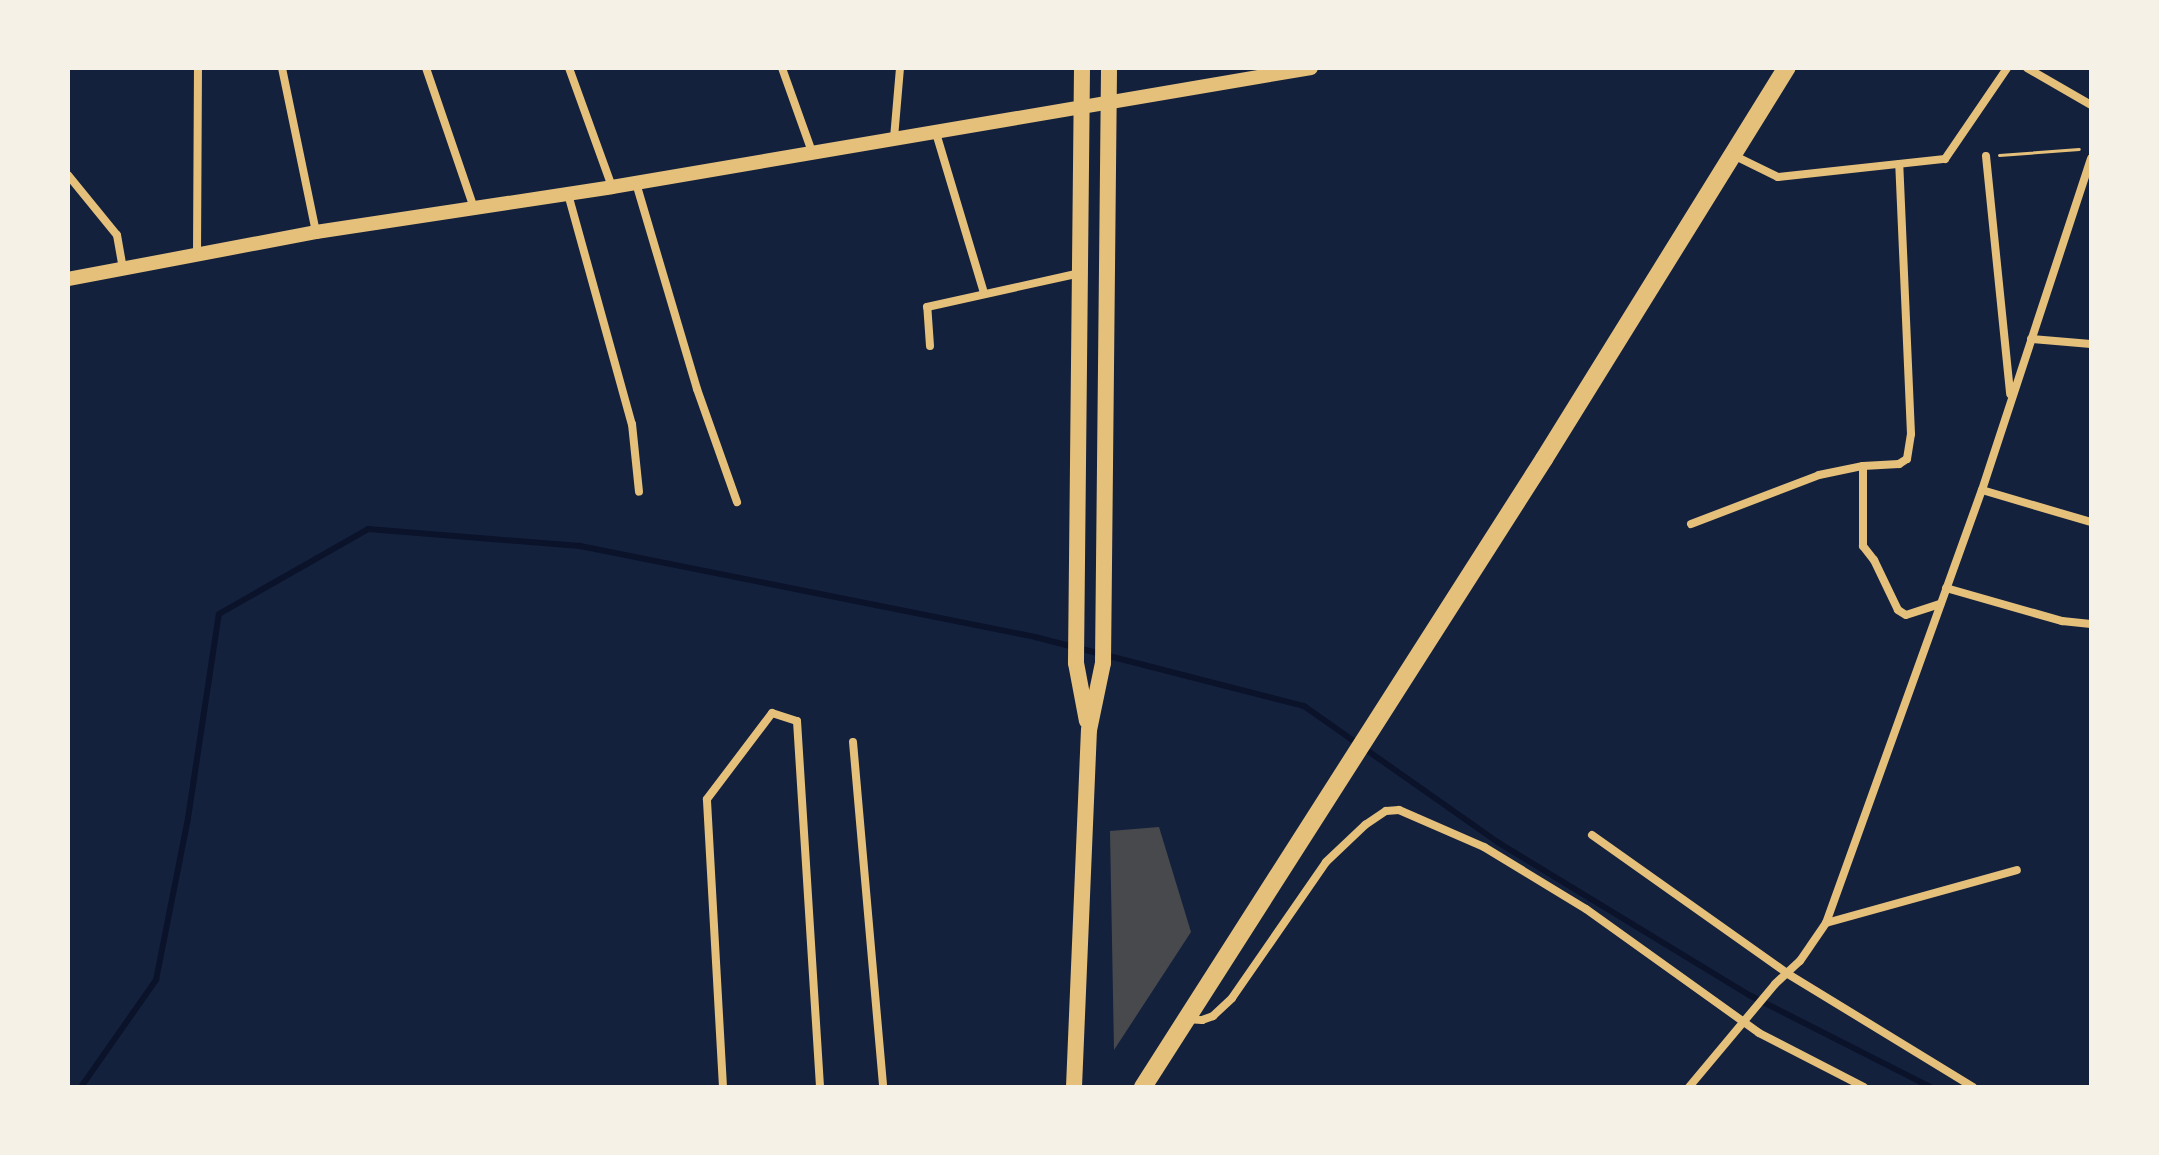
<!DOCTYPE html>
<html>
<head>
<meta charset="utf-8">
<style>
  body { margin:0 }
  #map { position:relative; width:2159px; height:1155px; overflow:hidden; background:#14213d; font-family:Montserrat,sans-serif }
  div>[style] { position:absolute }
  [style*='--x'] { left:calc(var(--x)*1px); top:calc(var(--y)*1px); width:calc(var(--w)*1px); rotate:calc(var(--a)*1deg) }
  .stream>* { height:6px; margin:-3px; padding:0 3px; transform-origin:3px; border-radius:3px; background:#0b132b }
  .building>* { inset:0; background:#48494c }
  .path>* { height:3px; margin:-1.5px; padding:0 1.5px; transform-origin:1.5px; border-radius:1.5px; background:#e5c07b }
  .minor>* { height:8px; margin:-4px; padding:0 4px; transform-origin:4px; border-radius:4px; background:#e5c07b }
  .tertiary>* { height:14px; margin:-7px; padding:0 7px; transform-origin:7px; border-radius:7px; background:#e5c07b }
  .primary>* { height:16px; margin:-8px; padding:0 8px; transform-origin:8px; border-radius:8px; background:#e5c07b }
  .trunk>* { height:18px; margin:-9px; padding:0 9px; transform-origin:9px; border-radius:9px; background:#e5c07b }
  span { translate:-50% -50%; white-space:nowrap; text-align:center; line-height:1.15; -webkit-text-stroke:8px #f6f1e7; paint-order:stroke }
  .frame { position:absolute; inset:0; border:70px solid #f6f1e7; pointer-events:none }
</style>
</head>
<body>
<div id="map">
  <div class="stream">
    <div style="--x:81;--y:1087;--w:131;--a:-55"></div>
    <div style="--x:156;--y:980;--w:165;--a:-78.8"></div>
    <div style="--x:188;--y:818;--w:206;--a:-81.4"></div>
    <div style="--x:219;--y:614;--w:172;--a:-29.7"></div>
    <div style="--x:368;--y:529;--w:213;--a:4.6"></div>
    <div style="--x:580;--y:546;--w:464;--a:11.3"></div>
    <div style="--x:1035;--y:637;--w:278;--a:14.4"></div>
    <div style="--x:1304;--y:706;--w:238;--a:35.1"></div>
    <div style="--x:1499;--y:843;--w:295;--a:31.3"></div>
    <div style="--x:1751;--y:996;--w:201;--a:26.9"></div>
  </div>
  <div class="building">
    <div style="clip-path:polygon(1159px 827px,1191px 932px,1114px 1050px,1110px 831px)"></div>
  </div>
  <div class="path">
    <div style="--x:1999;--y:155;--w:80;--a:-4.3"></div>
  </div>
  <div class="minor">
    <div style="--x:282;--y:68;--w:167;--a:78.3"></div>
    <div style="--x:426;--y:68;--w:148;--a:71.1"></div>
    <div style="--x:569;--y:68;--w:127;--a:70.1"></div>
    <div style="--x:782;--y:68;--w:89;--a:70.3"></div>
    <div style="--x:2027;--y:68;--w:74;--a:30"></div>
    <div style="--x:936;--y:133;--w:167;--a:73.3"></div>
    <div style="--x:894;--y:138;--w:70;--a:-85.1"></div>
    <div style="--x:1731;--y:154;--w:52;--a:26.1"></div>
    <div style="--x:1778;--y:177;--w:168;--a:-6.2"></div>
    <div style="--x:1945;--y:159;--w:110;--a:-55.7"></div>
    <div style="--x:1986;--y:156;--w:239;--a:84.2"></div>
    <div style="--x:68;--y:175;--w:77;--a:50.8"></div>
    <div style="--x:117;--y:235;--w:34;--a:80"></div>
    <div style="--x:636;--y:183;--w:215;--a:73.5"></div>
    <div style="--x:697;--y:389;--w:120;--a:70.5"></div>
    <div style="--x:568;--y:194;--w:239;--a:74.5"></div>
    <div style="--x:632;--y:424;--w:68;--a:84.1"></div>
    <div style="--x:197;--y:255;--w:187;--a:-89.7"></div>
    <div style="--x:2031;--y:339;--w:60;--a:4.8"></div>
    <div style="--x:930;--y:346;--w:39;--a:-94"></div>
    <div style="--x:927;--y:307;--w:157;--a:-12.5"></div>
    <div style="--x:1863;--y:466;--w:80;--a:90"></div>
    <div style="--x:1863;--y:546;--w:18;--a:52"></div>
    <div style="--x:1874;--y:560;--w:55;--a:64.4"></div>
    <div style="--x:1898;--y:610;--w:9;--a:32"></div>
    <div style="--x:1906;--y:615;--w:36;--a:-18"></div>
    <div style="--x:1982;--y:490;--w:114;--a:16.4"></div>
    <div style="--x:1691;--y:524;--w:137;--a:-20.9"></div>
    <div style="--x:1819;--y:475;--w:45;--a:-11.6"></div>
    <div style="--x:1863;--y:466;--w:36;--a:-3"></div>
    <div style="--x:1899;--y:464;--w:9;--a:-32"></div>
    <div style="--x:1907;--y:459;--w:25;--a:-81"></div>
    <div style="--x:1911;--y:434;--w:270;--a:-92.5"></div>
    <div style="--x:1946;--y:588;--w:121;--a:15.9"></div>
    <div style="--x:2062;--y:621;--w:29;--a:6"></div>
    <div style="--x:853;--y:742;--w:346;--a:85"></div>
    <div style="--x:1592;--y:835;--w:240;--a:35.3"></div>
    <div style="--x:1788;--y:974;--w:217;--a:31.4"></div>
    <div style="--x:1826;--y:923;--w:198;--a:-15.5"></div>
    <div style="--x:1186;--y:1019;--w:16;--a:4"></div>
    <div style="--x:1202;--y:1020;--w:12;--a:-20"></div>
    <div style="--x:1213;--y:1016;--w:26;--a:-43"></div>
    <div style="--x:1232;--y:998;--w:165;--a:-55.3"></div>
    <div style="--x:1326;--y:862;--w:54;--a:-43.5"></div>
    <div style="--x:1365;--y:825;--w:25;--a:-34"></div>
    <div style="--x:1386;--y:811;--w:13;--a:-4"></div>
    <div style="--x:1399;--y:810;--w:93;--a:23.5"></div>
    <div style="--x:1484;--y:847;--w:119;--a:31.3"></div>
    <div style="--x:1586;--y:909;--w:213;--a:35.6"></div>
    <div style="--x:1759;--y:1033;--w:118;--a:27.2"></div>
    <div style="--x:723;--y:1087;--w:288;--a:-93.2"></div>
    <div style="--x:707;--y:799;--w:108;--a:-52.9"></div>
    <div style="--x:772;--y:713;--w:26;--a:18"></div>
    <div style="--x:797;--y:721;--w:367;--a:86.4"></div>
    <div style="--x:1689;--y:1087;--w:134;--a:-50.1"></div>
    <div style="--x:1775;--y:984;--w:34;--a:-43"></div>
    <div style="--x:1800;--y:961;--w:46;--a:-55.6"></div>
    <div style="--x:1826;--y:923;--w:460;--a:-70.2"></div>
    <div style="--x:1982;--y:490;--w:349;--a:-71.8"></div>
  </div>
  <div class="tertiary">
    <div style="--x:68;--y:279;--w:252;--a:-10.7"></div>
    <div style="--x:316;--y:232;--w:299;--a:-8.6"></div>
    <div style="--x:612;--y:187;--w:709;--a:-9.66"></div>
  </div>
  <div class="primary">
    <div style="--x:1082;--y:68;--w:595;--a:90.58"></div>
    <div style="--x:1076;--y:663;--w:59;--a:79.3"></div>
    <div style="--x:1074;--y:1087;--w:357;--a:-87.6"></div>
    <div style="--x:1089;--y:730;--w:68;--a:-78.2"></div>
    <div style="--x:1103;--y:663;--w:595;--a:-89.42"></div>
  </div>
  <div class="trunk">
    <div style="--x:1143;--y:1087;--w:745;--a:-57.44"></div>
    <div style="--x:1544;--y:459;--w:460;--a:-58.2"></div>
  </div>
  <div class="frame"></div>
</div>
</body>
</html>
